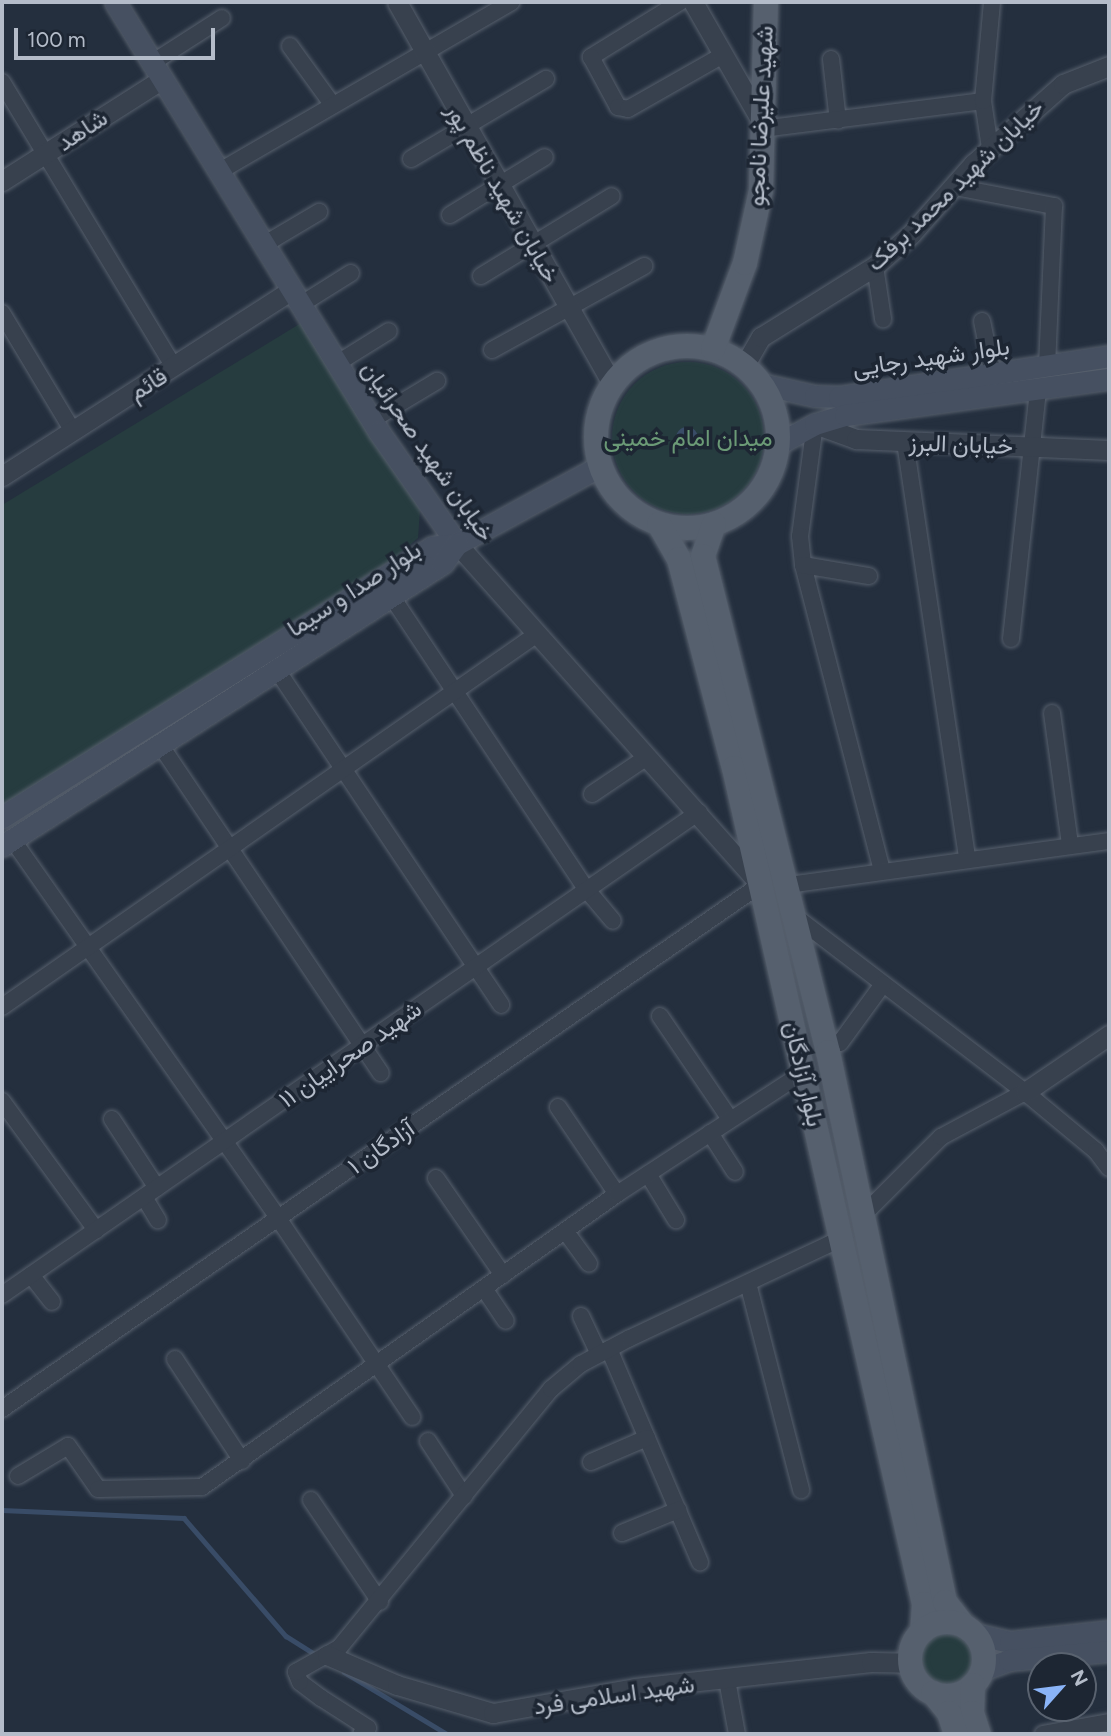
<!DOCTYPE html>
<html>
<head>
<meta charset="utf-8">
<style>
  body { margin:0 }
  #map { position:relative; width:1111px; height:1736px; overflow:hidden; background:#242f3e; font-family:Figtree,Vazirmatn,sans-serif }
  div>[style] { position:absolute }
  [style*='--x'] { left:calc(var(--x)*1px); top:calc(var(--y)*1px); width:calc(var(--w)*1px); rotate:calc(var(--a)*1deg) }
  .green>* { inset:0; background:#263c3f }
  .round { border-radius:50% }
  .water>* { inset:0; background:#394c67 }
  .stream>* { height:4.5px; margin:-2.25px; padding:0 2.25px; transform-origin:2.25px; border-radius:2.25px; background:#394c67 }
  .roads { filter:drop-shadow(0 0 2px #565f6c) drop-shadow(0 0 2px #565f6c) }
  .minor>* { height:16px; margin:-8px; padding:0 8px; transform-origin:8px; border-radius:8px; background:#38414e }
  .tertiary>* { height:19px; margin:-9.5px; padding:0 9.5px; transform-origin:9.5px; border-radius:9.5px; background:#38414e }
  .secondary>* { height:21px; margin:-10.5px; padding:0 10.5px; transform-origin:10.5px; border-radius:10.5px; background:#465061 }
  .primary>* { height:24px; margin:-12px; padding:0 12px; transform-origin:12px; border-radius:12px; background:#56606e }
  .primary>.ring { margin:-12px; padding:0; box-sizing:content-box; background:none; border:24px solid #56606e; border-radius:50% }
  span { translate:-50% -50%; white-space:nowrap; text-align:center; line-height:1.15; -webkit-text-stroke:7px #1d2633; paint-order:stroke }
  .street-label { font-size:24px; color:#b4bcc9 }
  .park-label { font-size:24px; color:#6b9a76 }
  .frame { position:absolute; inset:0; border:4px solid #b4bcc9; pointer-events:none }
  .north { position:absolute; left:1027px; top:1652px; width:70px; height:70px; box-sizing:border-box; background:#1d2633; border:2px solid #59626f; border-radius:50%; rotate:62deg; font-size:19px; font-weight:700; line-height:28px; text-align:center; color:#b4bcc9 }
  .north::after { content:''; display:block; margin:auto; width:24px; height:32px; background:#8ab4f8; clip-path:polygon(50% 0,100% 100%,50% 72%,0 100%) }
  .scale { position:absolute; left:14px; top:28px; width:201px; height:32px; box-sizing:border-box; border:4px solid #b4bcc9; border-top:0; padding-left:9px; font-size:21px; line-height:24px; white-space:nowrap; color:#b4bcc9; -webkit-text-stroke:5px #1d2633; paint-order:stroke }
</style>
</head>
<body>
<div id="map">
  <div class="green">
    <div style="clip-path:polygon(306px 320px,411px 490px,420px 510px,418px 538px,393px 559px,2px 806px,2px 505px)"></div>
    <div class="round" style="left:612px;top:362px;width:152px;height:152px"></div>
    <div class="round" style="left:919px;top:1631px;width:54px;height:54px"></div>
  </div>
  <div class="water">
    <div class="round" style="left:676px;top:427px;width:22px;height:22px"></div>
  </div>
  <div class="stream">
    <div style="--x:2;--y:1510;--w:182;--a:2.5"></div>
    <div style="--x:184;--y:1518;--w:156;--a:49.2"></div>
    <div style="--x:286;--y:1636;--w:36;--a:32"></div>
    <div style="--x:344;--y:1672;--w:120;--a:31"></div>
  </div>
  <div class="roads">
    <div class="minor">
      <div style="--x:680;--y:2;--w:105;--a:148.3"></div>
      <div style="--x:591;--y:57;--w:57;--a:61.6"></div>
      <div style="--x:618;--y:107;--w:10;--a:11"></div>
      <div style="--x:628;--y:109;--w:109;--a:-29.6"></div>
      <div style="--x:290;--y:46;--w:72;--a:54.1"></div>
      <div style="--x:831;--y:59;--w:62;--a:83.6"></div>
      <div style="--x:152;--y:63;--w:83;--a:-32.7"></div>
      <div style="--x:2;--y:82;--w:333;--a:58.9"></div>
      <div style="--x:762;--y:129;--w:223;--a:-7.2"></div>
      <div style="--x:990;--y:148;--w:48;--a:-98.5"></div>
      <div style="--x:983;--y:101;--w:99;--a:-84.8"></div>
      <div style="--x:411;--y:159;--w:157;--a:-30.7"></div>
      <div style="--x:220;--y:171;--w:337;--a:-30.1"></div>
      <div style="--x:955;--y:187;--w:101;--a:10.9"></div>
      <div style="--x:1054;--y:206;--w:160;--a:92.5"></div>
      <div style="--x:450;--y:215;--w:111;--a:-31.4"></div>
      <div style="--x:265;--y:244;--w:63;--a:-30.7"></div>
      <div style="--x:875;--y:266;--w:54;--a:81.4"></div>
      <div style="--x:481;--y:276;--w:153;--a:-31.4"></div>
      <div style="--x:300;--y:305;--w:60;--a:-32.1"></div>
      <div style="--x:2;--y:313;--w:138;--a:59"></div>
      <div style="--x:982;--y:321;--w:55;--a:78.5"></div>
      <div style="--x:492;--y:350;--w:174;--a:-28.9"></div>
      <div style="--x:336;--y:364;--w:62;--a:-31.9"></div>
      <div style="--x:372;--y:420;--w:76;--a:-31"></div>
      <div style="--x:815;--y:424;--w:113;--a:97.6"></div>
      <div style="--x:800;--y:536;--w:29;--a:84"></div>
      <div style="--x:803;--y:565;--w:316;--a:75.5"></div>
      <div style="--x:905;--y:442;--w:422;--a:81.5"></div>
      <div style="--x:803;--y:565;--w:67;--a:9.5"></div>
      <div style="--x:392;--y:597;--w:352;--a:56.4"></div>
      <div style="--x:587;--y:890;--w:40;--a:50"></div>
      <div style="--x:1011;--y:639;--w:249;--a:-83.8"></div>
      <div style="--x:277;--y:670;--w:403;--a:56.2"></div>
      <div style="--x:1052;--y:713;--w:132;--a:82.2"></div>
      <div style="--x:161;--y:746;--w:394;--a:56.1"></div>
      <div style="--x:592;--y:794;--w:66;--a:-33.9"></div>
      <div style="--x:12;--y:839;--w:463;--a:54.9"></div>
      <div style="--x:278;--y:1218;--w:240;--a:56"></div>
      <div style="--x:788;--y:885;--w:324;--a:-7.8"></div>
      <div style="--x:796;--y:917;--w:288;--a:37.4"></div>
      <div style="--x:1025;--y:1092;--w:92;--a:39.7"></div>
      <div style="--x:1096;--y:1151;--w:21;--a:53"></div>
      <div style="--x:2;--y:1007;--w:652;--a:-34.88"></div>
      <div style="--x:660;--y:1016;--w:125;--a:55.8"></div>
      <div style="--x:840;--y:1043;--w:73;--a:-53.9"></div>
      <div style="--x:2;--y:1101;--w:160;--a:53.9"></div>
      <div style="--x:558;--y:1107;--w:105;--a:55.9"></div>
      <div style="--x:112;--y:1119;--w:82;--a:56.9"></div>
      <div style="--x:710;--y:1133;--w:46;--a:57.3"></div>
      <div style="--x:648;--y:1174;--w:54;--a:58.7"></div>
      <div style="--x:436;--y:1178;--w:118;--a:55.4"></div>
      <div style="--x:144;--y:1197;--w:27;--a:59"></div>
      <div style="--x:862;--y:1216;--w:112;--a:-45"></div>
      <div style="--x:941;--y:1137;--w:95;--a:-28.2"></div>
      <div style="--x:566;--y:1232;--w:39;--a:54"></div>
      <div style="--x:31;--y:1275;--w:34;--a:52"></div>
      <div style="--x:748;--y:1283;--w:214;--a:75.6"></div>
      <div style="--x:485;--y:1290;--w:37;--a:56"></div>
      <div style="--x:2;--y:1295;--w:848;--a:-34.72"></div>
      <div style="--x:581;--y:1316;--w:42;--a:64.7"></div>
      <div style="--x:609;--y:1349;--w:232;--a:66.9"></div>
      <div style="--x:175;--y:1359;--w:122;--a:56.7"></div>
      <div style="--x:2;--y:1409;--w:921;--a:-34.66"></div>
      <div style="--x:428;--y:1441;--w:66;--a:56.8"></div>
      <div style="--x:591;--y:1462;--w:61;--a:-23.2"></div>
      <div style="--x:18;--y:1476;--w:58;--a:-31"></div>
      <div style="--x:68;--y:1446;--w:52;--a:55.1"></div>
      <div style="--x:98;--y:1489;--w:104;--a:-1.1"></div>
      <div style="--x:202;--y:1487;--w:508;--a:-35.22"></div>
      <div style="--x:617;--y:1194;--w:223;--a:-33.1"></div>
      <div style="--x:311;--y:1500;--w:123;--a:55.9"></div>
      <div style="--x:622;--y:1533;--w:61;--a:-22.3"></div>
      <div style="--x:727;--y:1680;--w:55;--a:79.5"></div>
      <div style="--x:361;--y:1734;--w:9;--a:-41"></div>
      <div style="--x:368;--y:1728;--w:56;--a:-147.4"></div>
      <div style="--x:321;--y:1698;--w:26;--a:-143"></div>
      <div style="--x:300;--y:1682;--w:11;--a:-112"></div>
      <div style="--x:296;--y:1672;--w:49;--a:-29.2"></div>
      <div style="--x:339;--y:1648;--w:335;--a:-50.7"></div>
      <div style="--x:551;--y:1389;--w:39;--a:-40"></div>
      <div style="--x:581;--y:1364;--w:55;--a:-28"></div>
      <div style="--x:630;--y:1338;--w:232;--a:-25.2"></div>
      <div style="--x:1043;--y:1734;--w:67;--a:-10.3"></div>
    </div>
    <div class="tertiary">
      <div style="--x:397;--y:2;--w:438;--a:60.6"></div>
      <div style="--x:693;--y:2;--w:135;--a:60.2"></div>
      <div style="--x:2;--y:181;--w:190;--a:-32.5"></div>
      <div style="--x:744;--y:366;--w:34;--a:-60"></div>
      <div style="--x:761;--y:337;--w:134;--a:-31.9"></div>
      <div style="--x:875;--y:266;--w:48;--a:-41.6"></div>
      <div style="--x:911;--y:234;--w:94;--a:-48.5"></div>
      <div style="--x:973;--y:164;--w:120;--a:-41.6"></div>
      <div style="--x:1063;--y:84;--w:49;--a:-21.4"></div>
      <div style="--x:815;--y:424;--w:44;--a:20.1"></div>
      <div style="--x:856;--y:439;--w:253;--a:2.5"></div>
      <div style="--x:2;--y:476;--w:345;--a:-32.7"></div>
      <div style="--x:457;--y:544;--w:455;--a:48.3"></div>
      <div style="--x:1025;--y:1092;--w:102;--a:-34.2"></div>
      <div style="--x:327;--y:1655;--w:76;--a:23.2"></div>
      <div style="--x:397;--y:1685;--w:100;--a:16.3"></div>
      <div style="--x:493;--y:1713;--w:144;--a:-10"></div>
      <div style="--x:635;--y:1688;--w:237;--a:-6.3"></div>
      <div style="--x:871;--y:1662;--w:39;--a:1"></div>
    </div>
    <div class="secondary">
      <div style="--x:115;--y:2;--w:505;--a:58.45"></div>
      <div style="--x:379;--y:432;--w:136;--a:55.1"></div>
      <div style="--x:761;--y:384;--w:55;--a:12.5"></div>
      <div style="--x:815;--y:396;--w:24;--a:2"></div>
      <div style="--x:839;--y:397;--w:273;--a:-8.6"></div>
      <div style="--x:778;--y:444;--w:42;--a:-28.4"></div>
      <div style="--x:815;--y:424;--w:31;--a:-17"></div>
      <div style="--x:845;--y:415;--w:266;--a:-7.8"></div>
      <div style="--x:2;--y:817;--w:508;--a:-32.12"></div>
      <div style="--x:432;--y:547;--w:25;--a:-7"></div>
      <div style="--x:457;--y:544;--w:163;--a:-28.6"></div>
      <div style="--x:2;--y:846;--w:524;--a:-32.69"></div>
      <div style="--x:443;--y:563;--w:24;--a:-54"></div>
      <div style="--x:975;--y:1634;--w:36;--a:13"></div>
      <div style="--x:1010;--y:1642;--w:100;--a:-6.3"></div>
      <div style="--x:982;--y:1670;--w:29;--a:-20"></div>
      <div style="--x:1009;--y:1660;--w:100;--a:-5.1"></div>
    </div>
    <div class="primary">
      <div class="ring" style="left:596px;top:346px;width:158px;height:158px"></div>
      <div style="--x:713;--y:349;--w:92;--a:-69.6"></div>
      <div style="--x:745;--y:263;--w:75;--a:-77.6"></div>
      <div style="--x:761;--y:190;--w:188;--a:-88.5"></div>
      <div style="--x:659;--y:524;--w:40;--a:60.3"></div>
      <div style="--x:679;--y:559;--w:216;--a:75.3"></div>
      <div style="--x:734;--y:768;--w:857;--a:77.2"></div>
      <div style="--x:924;--y:1604;--w:28;--a:94"></div>
      <div style="--x:714;--y:524;--w:34;--a:109"></div>
      <div style="--x:703;--y:556;--w:512;--a:75.86"></div>
      <div style="--x:828;--y:1052;--w:562;--a:77.99"></div>
      <div style="--x:945;--y:1602;--w:29;--a:52"></div>
      <div class="ring" style="left:910px;top:1622px;width:50px;height:50px"></div>
      <div style="--x:973;--y:1685;--w:28;--a:92"></div>
      <div style="--x:972;--y:1713;--w:22;--a:72"></div>
      <div style="--x:933;--y:1693;--w:26;--a:51"></div>
      <div style="--x:949;--y:1713;--w:22;--a:72"></div>
    </div>
  </div>
  <div class="street-label">
    <span style="left:760px;top:116px;rotate:-87deg">شهید علیرضا نامجو</span>
    <span style="left:82px;top:130px;rotate:-33deg">شاهد</span>
    <span style="left:955px;top:185px;rotate:-44deg">خیابان شهید محمد برفک</span>
    <span style="left:503px;top:193px;rotate:60deg">خیابان شهید ناظم پور</span>
    <span style="left:931px;top:357px;rotate:-8deg">بلوار شهید رجایی</span>
    <span style="left:148px;top:384px;rotate:-32deg">قائم</span>
    <span style="left:961px;top:444px;rotate:2deg">خیابان البرز</span>
    <span style="left:428px;top:451px;rotate:55deg">خیابان شهید صحرائیان</span>
    <span style="left:354px;top:589px;rotate:-33deg">بلوار صدا و سیما</span>
    <span style="left:350px;top:1054px;rotate:-35deg">شهید صحراییان ۱۱</span>
    <span style="left:804px;top:1074px;rotate:77deg">بلوار آزادگان</span>
    <span style="left:381px;top:1147px;rotate:-35deg">آزادگان ۱</span>
    <span style="left:614px;top:1695px;rotate:-8deg">شهید اسلامی فرد</span>
  </div>
  <div class="park-label">
    <span style="left:688px;top:438px">میدان امام خمینی</span>
  </div>
  <div class="frame"></div>
  <div class="north">N</div>
  <div class="scale">100 m</div>
</div>
</body>
</html>
